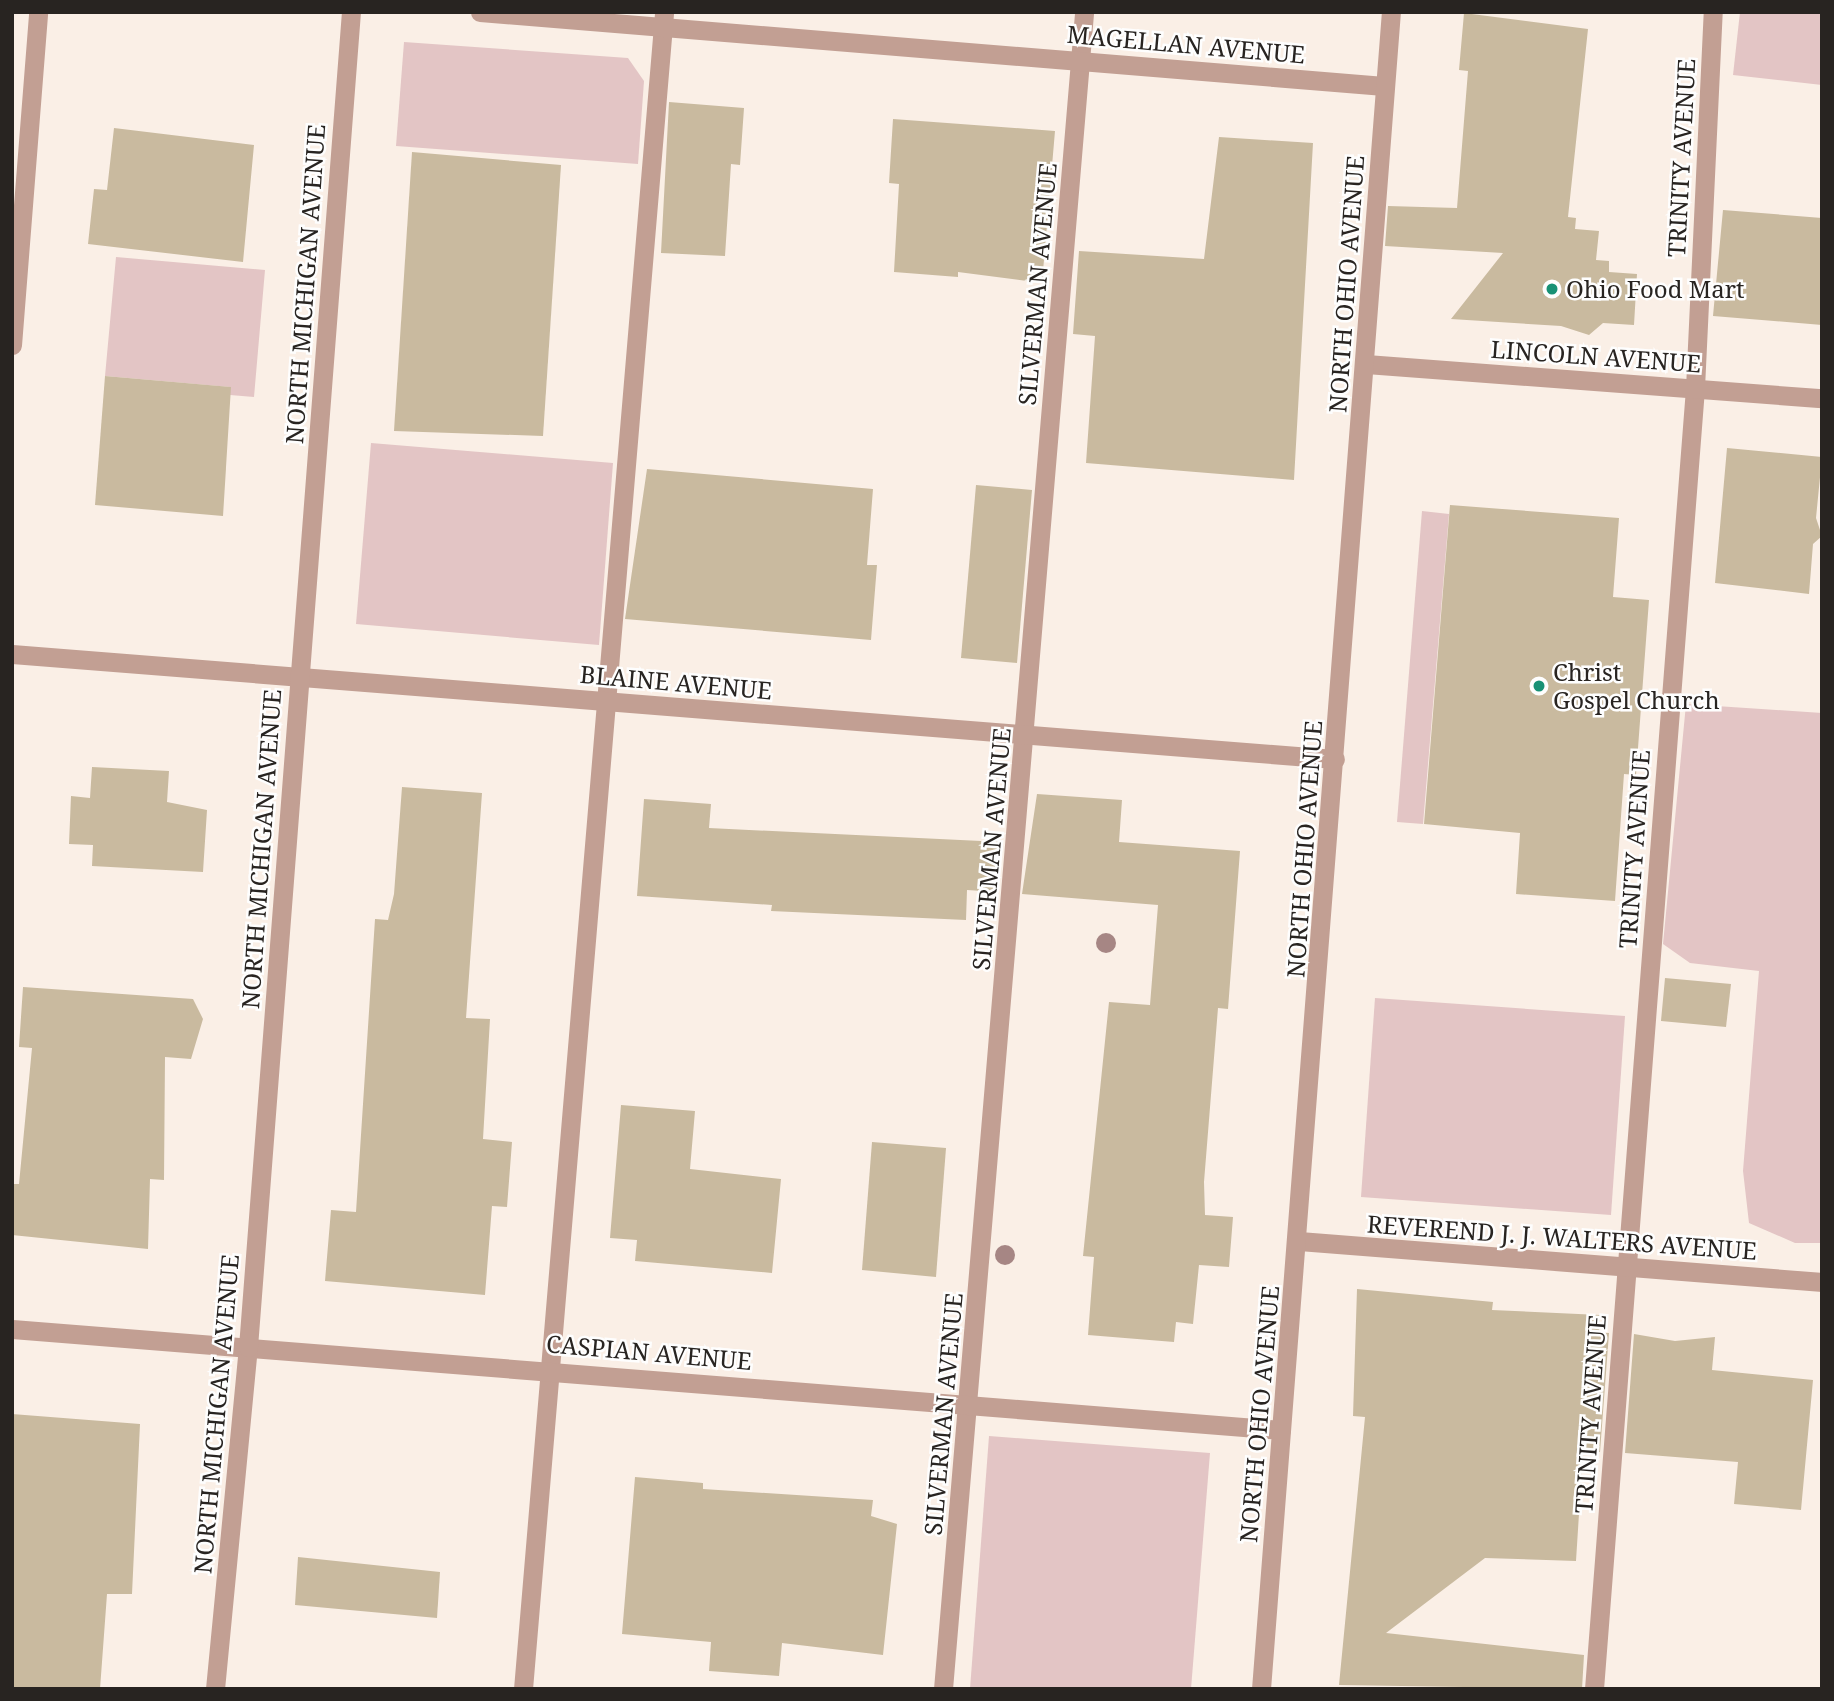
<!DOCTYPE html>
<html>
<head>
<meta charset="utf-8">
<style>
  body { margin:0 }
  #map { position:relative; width:1834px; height:1701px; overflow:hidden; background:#faefe6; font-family:"Noto Serif",serif }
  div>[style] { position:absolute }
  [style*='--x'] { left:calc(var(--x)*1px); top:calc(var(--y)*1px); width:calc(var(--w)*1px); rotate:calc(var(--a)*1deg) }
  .green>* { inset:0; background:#e3c5c5 }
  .building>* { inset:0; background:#c9ba9f }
  .service>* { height:19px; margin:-9.5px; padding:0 9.5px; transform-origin:9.5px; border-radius:9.5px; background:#c29f93 }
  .minor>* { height:19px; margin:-9.5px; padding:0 9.5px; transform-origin:9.5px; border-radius:9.5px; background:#c29f93 }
  .tertiary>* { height:19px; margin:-9.5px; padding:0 9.5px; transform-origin:9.5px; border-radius:9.5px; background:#c29f93 }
  .trees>* { width:20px; height:20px; margin:-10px; border-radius:50%; background:#a68684 }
  .dots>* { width:19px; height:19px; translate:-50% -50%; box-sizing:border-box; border:4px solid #fefefe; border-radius:50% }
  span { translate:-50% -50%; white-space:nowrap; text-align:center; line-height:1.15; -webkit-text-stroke:5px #fefefe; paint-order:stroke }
  .street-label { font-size:24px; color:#282421 }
  .poi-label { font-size:24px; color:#282421 }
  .left { translate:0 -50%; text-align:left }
  .frame { position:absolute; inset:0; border:14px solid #282421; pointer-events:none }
</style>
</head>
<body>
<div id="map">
  <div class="green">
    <div style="clip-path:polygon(1740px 12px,1822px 12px,1822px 85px,1733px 75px)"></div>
    <div style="clip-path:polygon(404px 42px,628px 58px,644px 81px,638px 164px,396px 146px)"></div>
    <div style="clip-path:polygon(116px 257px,265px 270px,254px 397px,230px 395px,230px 387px,105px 376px)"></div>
    <div style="clip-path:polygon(371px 443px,613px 463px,599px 645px,356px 624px)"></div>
    <div style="clip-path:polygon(1422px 511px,1449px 514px,1423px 824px,1397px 822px)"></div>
    <div style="clip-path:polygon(1686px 704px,1822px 713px,1822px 1243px,1795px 1243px,1749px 1223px,1743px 1171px,1759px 971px,1690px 963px,1663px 944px)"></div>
    <div style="clip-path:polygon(1375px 998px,1625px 1016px,1611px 1215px,1361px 1197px)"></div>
    <div style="clip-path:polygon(989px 1436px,1210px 1453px,1191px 1689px,970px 1689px)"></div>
  </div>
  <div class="building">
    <div style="clip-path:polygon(1464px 13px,1588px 29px,1568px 217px,1576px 218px,1575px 229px,1599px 231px,1596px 260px,1609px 261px,1609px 272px,1637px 274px,1634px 325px,1603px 323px,1589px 335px,1561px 326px,1451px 319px,1503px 253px,1385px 246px,1388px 206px,1457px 208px,1468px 71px,1459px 70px)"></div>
    <div style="clip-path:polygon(669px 102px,744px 108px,740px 165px,731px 164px,725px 256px,661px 253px)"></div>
    <div style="clip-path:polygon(893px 119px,1055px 131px,1042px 283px,958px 272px,958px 277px,894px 272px,899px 184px,889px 183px)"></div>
    <div style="clip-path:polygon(114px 128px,254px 145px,243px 262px,88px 244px,94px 189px,107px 190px)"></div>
    <div style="clip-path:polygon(1219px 137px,1313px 143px,1294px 480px,1086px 463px,1095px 336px,1073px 334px,1079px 251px,1204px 259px)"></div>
    <div style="clip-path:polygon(412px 152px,561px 165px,543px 436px,394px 431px)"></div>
    <div style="clip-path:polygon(1723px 210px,1822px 218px,1822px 325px,1713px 316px)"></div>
    <div style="clip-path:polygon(105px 376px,231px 387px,223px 516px,95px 505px)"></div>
    <div style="clip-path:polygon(1727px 448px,1822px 457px,1816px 518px,1822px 536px,1813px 544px,1809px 594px,1715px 583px)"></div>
    <div style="clip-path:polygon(647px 469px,873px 489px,867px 565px,877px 565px,871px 640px,625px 619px)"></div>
    <div style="clip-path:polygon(976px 485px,1032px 490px,1017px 663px,961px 658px)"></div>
    <div style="clip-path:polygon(1450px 505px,1619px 518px,1613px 597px,1649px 600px,1636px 775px,1624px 774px,1615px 901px,1516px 894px,1520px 833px,1424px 824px)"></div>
    <div style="clip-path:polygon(92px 767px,169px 771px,167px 802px,207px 810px,203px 872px,92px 866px,93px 845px,69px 844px,71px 796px,90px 798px)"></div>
    <div style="clip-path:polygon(402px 787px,482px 793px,466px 1018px,490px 1019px,483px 1139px,512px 1142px,507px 1207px,492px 1206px,485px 1295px,325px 1281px,331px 1210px,356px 1212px,375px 919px,388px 920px,394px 894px)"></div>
    <div style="clip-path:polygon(1037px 794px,1122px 800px,1119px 842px,1240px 851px,1228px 1009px,1218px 1008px,1204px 1182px,1205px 1215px,1233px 1217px,1229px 1267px,1199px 1265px,1193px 1324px,1176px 1322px,1174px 1342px,1088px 1335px,1094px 1257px,1083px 1256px,1109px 1002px,1150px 1005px,1158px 905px,1022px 894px)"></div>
    <div style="clip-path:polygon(644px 799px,711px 804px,709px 828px,1002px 842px,998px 892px,967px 890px,966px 920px,771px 911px,772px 905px,637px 896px)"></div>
    <div style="clip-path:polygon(1665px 978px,1731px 984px,1726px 1027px,1661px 1021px)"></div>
    <div style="clip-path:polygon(23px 987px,193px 999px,203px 1019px,191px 1059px,165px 1057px,164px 1180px,150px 1179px,148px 1249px,12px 1235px,12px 1184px,19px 1184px,32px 1048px,19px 1047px)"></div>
    <div style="clip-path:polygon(621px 1105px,695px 1111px,690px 1169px,781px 1179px,772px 1273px,635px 1261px,637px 1240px,610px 1238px)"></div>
    <div style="clip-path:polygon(872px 1142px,946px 1148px,936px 1277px,862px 1270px)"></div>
    <div style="clip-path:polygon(1357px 1289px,1493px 1302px,1492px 1310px,1600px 1315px,1599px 1333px,1609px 1333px,1600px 1452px,1583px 1451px,1576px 1561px,1485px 1558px,1386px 1633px,1584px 1655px,1582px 1689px,1339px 1685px,1365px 1417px,1353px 1416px)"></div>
    <div style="clip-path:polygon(1634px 1334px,1675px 1341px,1715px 1337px,1712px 1370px,1813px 1380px,1801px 1510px,1734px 1504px,1738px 1462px,1625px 1453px)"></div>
    <div style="clip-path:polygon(12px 1414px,140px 1424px,132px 1594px,107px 1594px,100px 1689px,12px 1689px)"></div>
    <div style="clip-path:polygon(635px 1477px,703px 1483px,703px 1489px,873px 1500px,871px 1516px,897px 1524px,883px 1655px,782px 1643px,779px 1676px,709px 1671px,711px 1642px,622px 1634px)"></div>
    <div style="clip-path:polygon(298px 1557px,440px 1572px,437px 1618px,295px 1605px)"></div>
  </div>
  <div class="service">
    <div style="--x:12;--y:345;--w:334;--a:-85.5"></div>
    <div style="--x:523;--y:1689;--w:1683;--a:-85.19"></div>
    <div style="--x:943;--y:1689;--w:1683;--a:-85.19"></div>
    <div style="--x:1594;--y:1689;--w:1305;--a:-85.56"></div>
    <div style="--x:1695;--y:388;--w:376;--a:-87.3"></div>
  </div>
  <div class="minor">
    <div style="--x:480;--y:12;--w:907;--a:4.68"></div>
    <div style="--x:1366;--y:364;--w:457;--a:4.3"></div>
    <div style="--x:12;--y:654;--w:1327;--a:4.54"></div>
    <div style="--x:1299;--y:1241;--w:525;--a:4.48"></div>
    <div style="--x:12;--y:1329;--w:1273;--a:4.55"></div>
    <div style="--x:215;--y:1689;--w:344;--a:-84.5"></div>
    <div style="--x:248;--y:1347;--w:1339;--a:-85.59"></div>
  </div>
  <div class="tertiary">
    <div style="--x:1261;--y:1689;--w:1682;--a:-85.57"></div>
  </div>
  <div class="trees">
    <div style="left:1106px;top:943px"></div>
    <div style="left:1005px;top:1255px"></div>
  </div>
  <div class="dots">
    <div style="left:1552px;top:289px;background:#189175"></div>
    <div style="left:1539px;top:686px;background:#189175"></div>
  </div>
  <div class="street-label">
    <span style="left:1186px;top:44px;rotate:5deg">MAGELLAN AVENUE</span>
    <span style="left:1681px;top:158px;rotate:-87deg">TRINITY AVENUE</span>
    <span style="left:305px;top:284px;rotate:-86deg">NORTH MICHIGAN AVENUE</span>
    <span style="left:1037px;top:284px;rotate:-85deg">SILVERMAN AVENUE</span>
    <span style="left:1346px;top:284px;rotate:-86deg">NORTH OHIO AVENUE</span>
    <span style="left:1596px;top:356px;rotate:4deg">LINCOLN AVENUE</span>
    <span style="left:676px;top:682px;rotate:5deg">BLAINE AVENUE</span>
    <span style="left:261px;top:849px;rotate:-86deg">NORTH MICHIGAN AVENUE</span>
    <span style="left:991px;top:849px;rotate:-85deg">SILVERMAN AVENUE</span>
    <span style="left:1304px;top:849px;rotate:-86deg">NORTH OHIO AVENUE</span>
    <span style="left:1634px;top:849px;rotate:-86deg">TRINITY AVENUE</span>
    <span style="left:1562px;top:1237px;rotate:4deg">REVEREND J. J. WALTERS AVENUE</span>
    <span style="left:649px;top:1352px;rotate:5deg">CASPIAN AVENUE</span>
    <span style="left:216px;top:1414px;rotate:-85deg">NORTH MICHIGAN AVENUE</span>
    <span style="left:943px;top:1414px;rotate:-85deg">SILVERMAN AVENUE</span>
    <span style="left:1259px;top:1414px;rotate:-85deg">NORTH OHIO AVENUE</span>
    <span style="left:1590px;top:1414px;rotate:-86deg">TRINITY AVENUE</span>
  </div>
  <div class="poi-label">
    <span class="left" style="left:1566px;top:289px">Ohio Food Mart</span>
    <span class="left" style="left:1553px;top:686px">Christ<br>Gospel Church</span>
  </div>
  <div class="frame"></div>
</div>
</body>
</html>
